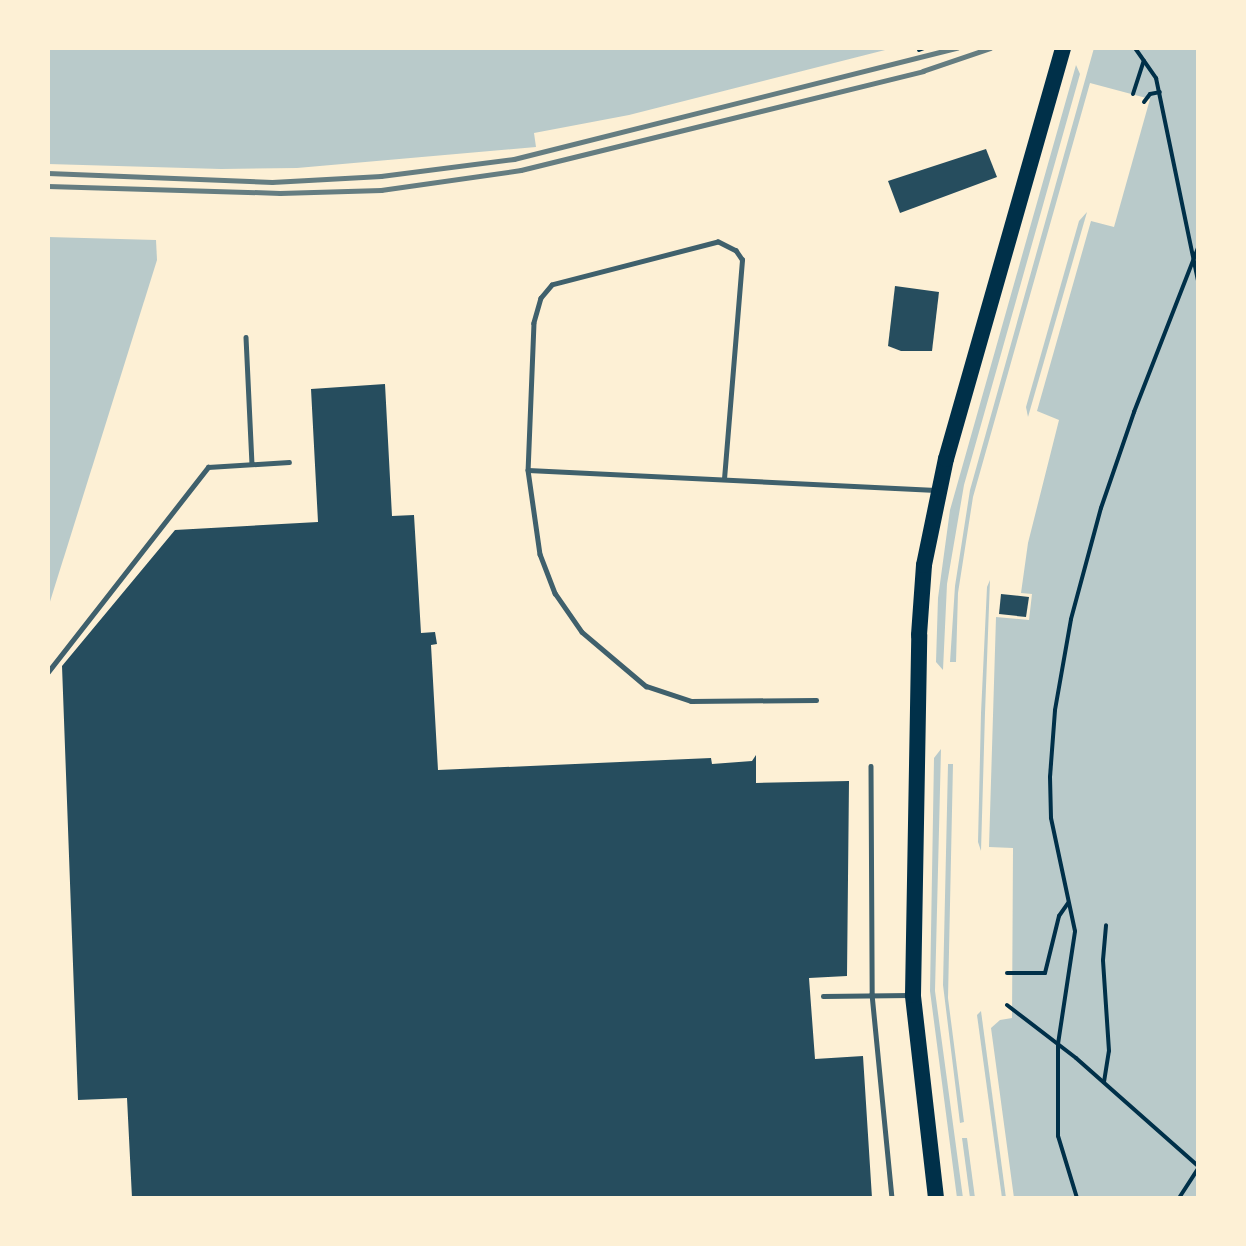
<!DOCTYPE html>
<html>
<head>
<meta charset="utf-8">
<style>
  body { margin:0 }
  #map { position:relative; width:1246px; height:1246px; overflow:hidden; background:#fdf0d5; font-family:Mulish,sans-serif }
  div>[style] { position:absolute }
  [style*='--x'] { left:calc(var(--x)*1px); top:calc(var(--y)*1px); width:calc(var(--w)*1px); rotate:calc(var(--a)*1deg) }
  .green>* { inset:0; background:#b9caca }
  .building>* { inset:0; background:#264d5e }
  .path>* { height:4px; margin:-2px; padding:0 2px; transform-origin:2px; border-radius:2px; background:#003049 }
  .service>* { height:4.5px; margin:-2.25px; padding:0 2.25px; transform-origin:2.25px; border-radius:2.25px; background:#3f606c }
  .trunk>* { height:16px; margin:-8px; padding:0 8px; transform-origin:8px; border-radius:8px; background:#003049 }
  .rail>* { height:4.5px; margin:-2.25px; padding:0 2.25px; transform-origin:2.25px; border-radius:2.25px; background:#657d81 }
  span { translate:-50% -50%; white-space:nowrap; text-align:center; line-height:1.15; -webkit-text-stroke:4.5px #fdf0d5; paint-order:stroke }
  .frame { position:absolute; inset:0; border:50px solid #fdf0d5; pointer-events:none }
</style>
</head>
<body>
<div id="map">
  <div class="green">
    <div style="clip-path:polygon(48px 48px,893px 48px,629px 115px,534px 133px,536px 147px,297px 168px,221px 169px,48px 164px)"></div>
    <div style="clip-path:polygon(1094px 48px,1198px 48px,1198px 1198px,1014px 1198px,991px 1028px,1000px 1020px,1012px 1018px,1013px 848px,989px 847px,996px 617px,1029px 620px,1032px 594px,1021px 593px,1028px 543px,1059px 420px,1037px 411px,1091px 221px,1114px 227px,1150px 99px,1090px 83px,973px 497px,958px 593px,956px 662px,950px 662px,955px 586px,970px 490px)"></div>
    <div style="clip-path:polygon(1076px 65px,1080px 74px,964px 485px,947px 584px,943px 670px,936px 662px,938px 598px,950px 510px)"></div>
    <div style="clip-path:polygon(1087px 212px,1028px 417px,1026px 407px,1079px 221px)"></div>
    <div style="clip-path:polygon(48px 237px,156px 240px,157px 260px,48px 608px)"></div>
    <div style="clip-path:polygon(990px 580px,985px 713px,981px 851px,978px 842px,981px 713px,987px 587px)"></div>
    <div style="clip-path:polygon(941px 749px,935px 991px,963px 1198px,957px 1198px,930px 991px,934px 758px)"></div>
    <div style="clip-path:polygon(948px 764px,953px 764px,948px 998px,964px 1122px,960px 1123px,943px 985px)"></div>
    <div style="clip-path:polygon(981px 1011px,1006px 1198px,1002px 1198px,977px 1015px)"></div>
    <div style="clip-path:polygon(962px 1138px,967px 1138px,975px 1198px,970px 1198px)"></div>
  </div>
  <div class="building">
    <div style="clip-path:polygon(986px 149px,997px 177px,900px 213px,888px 181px)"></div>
    <div style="clip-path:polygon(895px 286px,939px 292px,932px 351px,901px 351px,888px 346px)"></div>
    <div style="clip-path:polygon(385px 384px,392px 516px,414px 515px,421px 633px,435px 632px,437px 644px,431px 645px,438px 770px,711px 758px,712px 764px,752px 761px,756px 755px,756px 783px,849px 781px,847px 976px,809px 978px,815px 1059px,863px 1056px,872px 1198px,132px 1198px,127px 1098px,78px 1100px,62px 666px,175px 530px,318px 522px,311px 389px)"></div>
    <div style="clip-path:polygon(1001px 594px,1029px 597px,1026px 617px,999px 614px)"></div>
  </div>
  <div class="path">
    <div style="--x:1135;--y:48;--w:37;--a:55"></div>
    <div style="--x:1156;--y:78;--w:207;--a:78.3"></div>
    <div style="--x:919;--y:50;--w:5;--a:-22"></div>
    <div style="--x:1133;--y:94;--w:35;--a:-72"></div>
    <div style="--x:1144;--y:102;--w:10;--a:-53"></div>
    <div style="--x:1150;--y:94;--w:10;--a:-11"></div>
    <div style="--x:1007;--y:973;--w:38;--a:0"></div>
    <div style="--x:1045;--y:973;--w:59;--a:-76.2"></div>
    <div style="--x:1059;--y:916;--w:16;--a:-55"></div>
    <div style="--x:1007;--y:1005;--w:87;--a:37.5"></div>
    <div style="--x:1076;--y:1058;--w:163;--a:41.5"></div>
    <div style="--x:1104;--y:1082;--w:31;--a:-81"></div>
    <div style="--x:1109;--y:1051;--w:91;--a:-93.8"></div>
    <div style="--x:1103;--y:960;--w:35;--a:-85"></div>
    <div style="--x:1077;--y:1198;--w:65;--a:-107"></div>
    <div style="--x:1058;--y:1136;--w:92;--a:-90"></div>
    <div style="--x:1058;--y:1044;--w:114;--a:-81.4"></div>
    <div style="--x:1075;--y:931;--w:116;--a:-102"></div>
    <div style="--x:1051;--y:818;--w:41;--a:-91.4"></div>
    <div style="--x:1050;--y:777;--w:67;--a:-85.7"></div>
    <div style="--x:1055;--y:710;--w:92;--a:-80"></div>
    <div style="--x:1071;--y:619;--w:115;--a:-74.9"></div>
    <div style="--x:1101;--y:508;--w:102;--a:-71"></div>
    <div style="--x:1134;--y:412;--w:176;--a:-68.7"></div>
    <div style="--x:1179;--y:1198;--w:35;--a:-57"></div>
  </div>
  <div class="service">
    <div style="--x:246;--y:337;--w:127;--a:87.3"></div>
    <div style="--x:528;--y:470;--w:408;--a:2.8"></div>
    <div style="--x:724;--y:479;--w:220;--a:-85.3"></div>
    <div style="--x:742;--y:260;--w:11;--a:-124"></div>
    <div style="--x:736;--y:251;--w:20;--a:-153"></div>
    <div style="--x:718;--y:242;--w:171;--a:165.5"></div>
    <div style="--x:552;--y:285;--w:17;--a:130"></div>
    <div style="--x:541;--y:298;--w:26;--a:106"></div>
    <div style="--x:534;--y:323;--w:147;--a:92.3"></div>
    <div style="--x:528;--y:470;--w:85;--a:81.9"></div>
    <div style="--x:540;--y:554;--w:42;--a:69"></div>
    <div style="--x:555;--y:593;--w:47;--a:55.3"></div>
    <div style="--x:582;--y:632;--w:84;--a:40.2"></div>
    <div style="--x:646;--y:686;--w:47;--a:18.4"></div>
    <div style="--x:691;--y:701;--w:125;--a:-0.5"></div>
    <div style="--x:48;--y:672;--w:260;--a:-52"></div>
    <div style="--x:208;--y:467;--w:81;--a:-3.5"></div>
    <div style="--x:871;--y:766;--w:228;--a:89.7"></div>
    <div style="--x:872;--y:994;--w:205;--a:84.4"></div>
    <div style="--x:823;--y:996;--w:87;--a:-0.7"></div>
  </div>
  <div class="trunk">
    <div style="--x:936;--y:1198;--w:204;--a:-96.5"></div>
    <div style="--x:913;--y:995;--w:360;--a:-89"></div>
    <div style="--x:919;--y:635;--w:70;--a:-85.9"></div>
    <div style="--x:924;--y:565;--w:108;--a:-78.3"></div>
    <div style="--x:946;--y:459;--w:427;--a:-74.1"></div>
  </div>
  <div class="rail">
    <div style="--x:48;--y:173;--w:224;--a:2.3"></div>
    <div style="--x:272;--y:182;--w:109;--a:-3.2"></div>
    <div style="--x:381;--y:176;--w:134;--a:-7.3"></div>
    <div style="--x:514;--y:159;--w:457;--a:-14.1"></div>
    <div style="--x:48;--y:186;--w:232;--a:1.7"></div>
    <div style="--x:280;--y:193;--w:101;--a:-1.7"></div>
    <div style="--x:381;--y:190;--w:141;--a:-8.1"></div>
    <div style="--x:521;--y:170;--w:414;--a:-13.8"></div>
    <div style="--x:923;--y:71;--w:71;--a:-18.9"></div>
  </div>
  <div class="frame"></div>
</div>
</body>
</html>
